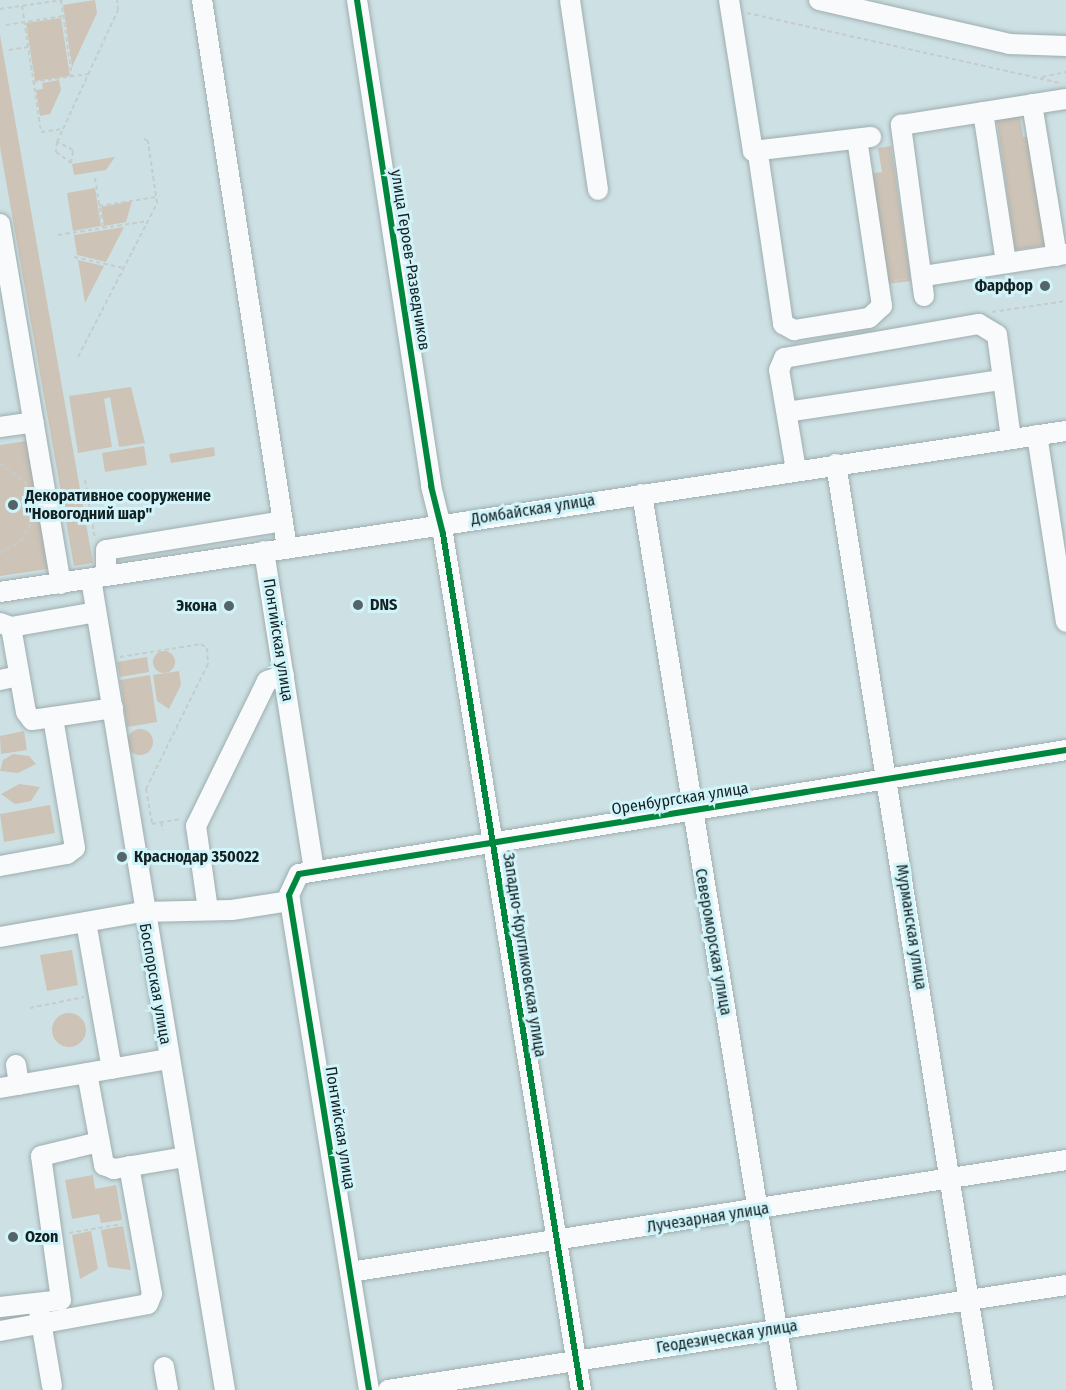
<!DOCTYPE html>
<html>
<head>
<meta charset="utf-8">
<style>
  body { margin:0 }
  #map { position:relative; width:1066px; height:1390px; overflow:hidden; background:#cde1e4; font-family:"Fira Sans Condensed",sans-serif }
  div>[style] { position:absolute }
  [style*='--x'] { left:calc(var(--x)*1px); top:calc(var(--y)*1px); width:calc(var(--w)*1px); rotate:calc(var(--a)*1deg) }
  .green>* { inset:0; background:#cdc3b6 }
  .round { border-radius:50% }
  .path>* { height:2px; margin-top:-1px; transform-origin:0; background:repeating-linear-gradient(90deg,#c6cccc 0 4.5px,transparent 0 7.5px) }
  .roads { filter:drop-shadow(0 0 2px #9eadaf) drop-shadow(0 0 2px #9eadaf) }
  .minor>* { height:20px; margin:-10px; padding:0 10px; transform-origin:10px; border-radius:10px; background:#f8fafb }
  .cycleway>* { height:6px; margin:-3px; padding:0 3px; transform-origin:3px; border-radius:3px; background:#00873e }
  .dots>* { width:16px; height:16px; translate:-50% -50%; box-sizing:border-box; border:3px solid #d1f4fa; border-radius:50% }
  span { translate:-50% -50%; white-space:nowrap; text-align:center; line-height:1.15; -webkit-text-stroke:6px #d1f4fa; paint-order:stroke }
  .street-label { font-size:16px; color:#132123 }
  .poi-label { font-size:16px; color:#132123; font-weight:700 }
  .right { translate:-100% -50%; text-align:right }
  .left { translate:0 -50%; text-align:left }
</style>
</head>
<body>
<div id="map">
  <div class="green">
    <div style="clip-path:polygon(95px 0,97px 13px,72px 67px,63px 5px)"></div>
    <div style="clip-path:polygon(61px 18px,70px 76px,35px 81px,26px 23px)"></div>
    <div style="clip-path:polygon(0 35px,93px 563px,74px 566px,0 147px)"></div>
    <div style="clip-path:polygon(59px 80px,61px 90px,50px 114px,40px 116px,36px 90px,43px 89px,42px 83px)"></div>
    <div style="clip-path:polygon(1020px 116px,1023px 137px,1032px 136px,1048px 245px,1015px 250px,997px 120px)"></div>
    <div style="clip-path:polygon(891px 146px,911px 281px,886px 284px,870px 174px,882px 172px,878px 148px)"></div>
    <div style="clip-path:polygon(115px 157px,106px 170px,74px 175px,72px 164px)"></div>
    <div style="clip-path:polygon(95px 188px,101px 226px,73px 231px,67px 193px)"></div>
    <div style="clip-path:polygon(132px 201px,126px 222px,104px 226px,101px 207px)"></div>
    <div style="clip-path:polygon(124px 227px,106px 262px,77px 255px,74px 235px)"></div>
    <div style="clip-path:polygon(78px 260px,104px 266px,85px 303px)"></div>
    <div style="clip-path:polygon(131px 387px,145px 443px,119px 447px,110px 397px,104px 399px,112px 447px,78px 453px,69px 396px)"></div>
    <div style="clip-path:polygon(32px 440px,54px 568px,0 576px,0 445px)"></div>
    <div style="clip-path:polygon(144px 446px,147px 465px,105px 472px,102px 453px)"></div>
    <div style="clip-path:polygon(214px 447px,215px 456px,171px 463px,169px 454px)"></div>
    <div class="round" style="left:153px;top:651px;width:22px;height:22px"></div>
    <div style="clip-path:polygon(147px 657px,149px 672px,120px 677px,117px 662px)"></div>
    <div style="clip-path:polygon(179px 671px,181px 685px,169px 709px,157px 701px,153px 675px)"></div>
    <div style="clip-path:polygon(150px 675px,157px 722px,127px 727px,120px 680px)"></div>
    <div class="round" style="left:127px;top:729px;width:26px;height:26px"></div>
    <div style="clip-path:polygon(24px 731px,27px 750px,1px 754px,0 736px)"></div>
    <div style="clip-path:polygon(13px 754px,29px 756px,36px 764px,18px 773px,0 771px,3px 760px)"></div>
    <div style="clip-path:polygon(19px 784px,40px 787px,31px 801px,15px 804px,1px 794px)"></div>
    <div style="clip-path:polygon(50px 805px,55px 833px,4px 842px,0 814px)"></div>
    <div style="clip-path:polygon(72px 950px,78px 985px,47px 991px,40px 955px)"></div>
    <div class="round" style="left:52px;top:1013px;width:34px;height:34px"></div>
    <div style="clip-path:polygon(93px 1175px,95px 1189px,116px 1185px,122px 1220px,101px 1223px,99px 1214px,72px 1219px,65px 1180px)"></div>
    <div style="clip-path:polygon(123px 1226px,131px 1270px,108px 1267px,101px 1230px)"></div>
    <div style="clip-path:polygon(91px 1231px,98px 1269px,80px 1279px,72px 1235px)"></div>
  </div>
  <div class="path">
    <div style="--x:61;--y:0;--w:78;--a:81.9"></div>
    <div style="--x:22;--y:6;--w:127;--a:81.4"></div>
    <div style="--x:41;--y:132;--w:22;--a:-8"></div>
    <div style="--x:63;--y:129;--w:131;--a:-65.2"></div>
    <div style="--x:118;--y:10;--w:10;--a:-96"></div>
    <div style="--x:0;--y:9;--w:63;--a:-8.3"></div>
    <div style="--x:747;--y:13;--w:321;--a:12.6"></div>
    <div style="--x:6;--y:25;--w:58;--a:-9"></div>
    <div style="--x:9;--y:50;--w:19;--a:-9"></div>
    <div style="--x:1042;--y:77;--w:25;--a:-12"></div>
    <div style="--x:33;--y:82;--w:56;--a:-8.3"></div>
    <div style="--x:57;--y:142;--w:10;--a:96"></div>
    <div style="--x:56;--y:152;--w:19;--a:36"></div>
    <div style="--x:71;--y:163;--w:13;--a:-81"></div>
    <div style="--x:73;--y:150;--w:18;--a:-153"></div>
    <div style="--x:57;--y:142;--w:14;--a:-65"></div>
    <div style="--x:95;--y:178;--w:51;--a:80.9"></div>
    <div style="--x:99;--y:206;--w:58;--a:-9"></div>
    <div style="--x:58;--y:235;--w:91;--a:-8.8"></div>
    <div style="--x:74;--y:257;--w:51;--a:12.4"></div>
    <div style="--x:894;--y:281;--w:12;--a:-9"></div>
    <div style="--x:992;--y:312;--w:75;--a:-8.5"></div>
    <div style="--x:78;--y:357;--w:173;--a:-62.8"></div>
    <div style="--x:157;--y:203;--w:63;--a:-98.3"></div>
    <div style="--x:148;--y:141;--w:8;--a:-150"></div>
    <div style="--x:0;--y:463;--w:34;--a:38"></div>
    <div style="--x:85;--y:480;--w:60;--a:80.4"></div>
    <div style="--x:0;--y:553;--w:24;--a:-30"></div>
    <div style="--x:21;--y:541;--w:23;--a:-61"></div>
    <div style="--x:120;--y:657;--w:82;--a:-9.1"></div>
    <div style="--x:201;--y:644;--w:7;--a:34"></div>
    <div style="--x:207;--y:648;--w:16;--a:86"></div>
    <div style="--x:208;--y:664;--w:140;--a:116.4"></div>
    <div style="--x:146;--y:789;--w:36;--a:80"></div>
    <div style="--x:152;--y:824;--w:28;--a:-10"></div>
    <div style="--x:161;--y:822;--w:8;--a:76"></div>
    <div style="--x:30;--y:1008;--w:55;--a:-11.5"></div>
    <div style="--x:69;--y:1233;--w:54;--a:-9.6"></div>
  </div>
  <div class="roads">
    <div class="minor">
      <div style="--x:202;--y:0;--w:555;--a:81.18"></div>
      <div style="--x:357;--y:0;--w:492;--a:81.3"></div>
      <div style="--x:431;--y:486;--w:49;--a:76"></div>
      <div style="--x:443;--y:534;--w:867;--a:80.84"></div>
      <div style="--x:570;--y:0;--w:192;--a:81.6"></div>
      <div style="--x:729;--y:0;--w:153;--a:81"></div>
      <div style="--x:753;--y:151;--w:119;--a:-6.8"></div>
      <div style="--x:819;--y:0;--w:195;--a:13"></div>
      <div style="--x:1009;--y:44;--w:57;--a:2"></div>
      <div style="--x:1032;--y:104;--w:154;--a:80.7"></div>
      <div style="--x:983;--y:112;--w:153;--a:81.3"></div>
      <div style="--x:758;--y:154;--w:172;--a:81.6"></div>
      <div style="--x:783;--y:324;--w:13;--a:29"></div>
      <div style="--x:794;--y:330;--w:76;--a:-9.1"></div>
      <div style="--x:869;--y:318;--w:18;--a:-43"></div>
      <div style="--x:882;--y:306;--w:169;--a:-98.5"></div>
      <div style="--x:0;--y:224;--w:365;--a:80.4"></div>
      <div style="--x:924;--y:276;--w:144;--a:-8.8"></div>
      <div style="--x:924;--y:296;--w:173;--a:-97.7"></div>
      <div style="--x:901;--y:125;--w:167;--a:-9"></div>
      <div style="--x:787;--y:412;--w:217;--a:-8.5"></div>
      <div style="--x:0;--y:427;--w:34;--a:-8"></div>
      <div style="--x:1037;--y:435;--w:189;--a:81.2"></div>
      <div style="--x:836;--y:464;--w:938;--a:80.98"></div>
      <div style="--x:796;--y:470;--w:101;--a:-99.6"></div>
      <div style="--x:779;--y:370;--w:13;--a:-67"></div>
      <div style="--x:784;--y:358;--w:198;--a:-9.9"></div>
      <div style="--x:979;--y:324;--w:21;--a:31"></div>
      <div style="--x:997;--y:335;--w:104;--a:82.3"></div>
      <div style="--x:642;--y:494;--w:908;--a:80.81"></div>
      <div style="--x:264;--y:551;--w:324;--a:81.1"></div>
      <div style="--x:106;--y:576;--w:26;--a:-90"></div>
      <div style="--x:106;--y:550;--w:179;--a:-9.3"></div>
      <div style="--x:91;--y:579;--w:822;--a:80.62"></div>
      <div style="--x:0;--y:592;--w:1078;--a:-8.59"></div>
      <div style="--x:0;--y:623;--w:12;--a:20"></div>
      <div style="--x:11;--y:627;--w:86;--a:-10"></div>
      <div style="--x:11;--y:627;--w:86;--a:80"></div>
      <div style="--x:26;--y:712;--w:10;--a:53"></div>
      <div style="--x:32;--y:720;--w:82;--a:-8.4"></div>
      <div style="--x:0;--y:680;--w:19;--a:-12"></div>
      <div style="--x:0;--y:866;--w:68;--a:-10.2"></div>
      <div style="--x:67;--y:854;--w:10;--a:-37"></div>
      <div style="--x:75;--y:848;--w:132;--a:-99.6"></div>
      <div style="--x:208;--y:910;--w:85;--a:-98.1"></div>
      <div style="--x:196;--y:826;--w:161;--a:-63.9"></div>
      <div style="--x:267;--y:681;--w:18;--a:-19"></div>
      <div style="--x:86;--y:922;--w:149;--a:80"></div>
      <div style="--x:0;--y:937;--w:144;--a:-10"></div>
      <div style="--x:142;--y:912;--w:90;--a:-1.3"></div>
      <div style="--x:232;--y:910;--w:59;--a:-8.8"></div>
      <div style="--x:16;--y:1065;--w:20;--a:81"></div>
      <div style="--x:87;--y:1073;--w:94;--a:79.5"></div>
      <div style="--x:104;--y:1165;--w:11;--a:22"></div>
      <div style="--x:114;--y:1169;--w:72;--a:-9.6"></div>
      <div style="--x:0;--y:1088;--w:170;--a:-9.8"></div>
      <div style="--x:350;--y:1272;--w:725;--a:-8.89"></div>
      <div style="--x:0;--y:1307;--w:61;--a:-6.5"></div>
      <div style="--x:61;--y:1300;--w:145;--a:-97.9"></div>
      <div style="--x:41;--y:1156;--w:60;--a:-13.6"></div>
      <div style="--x:39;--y:1310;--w:77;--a:80.3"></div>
      <div style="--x:0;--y:1331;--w:150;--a:-10.3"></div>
      <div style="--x:148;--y:1304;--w:11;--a:-68"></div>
      <div style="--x:152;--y:1294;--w:130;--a:-100.2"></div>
      <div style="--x:164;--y:1367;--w:23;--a:80"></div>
      <div style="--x:369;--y:1390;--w:501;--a:-99.18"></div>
      <div style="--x:289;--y:895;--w:23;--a:-65"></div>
      <div style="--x:299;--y:874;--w:777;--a:-9.18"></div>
      <div style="--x:388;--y:1390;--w:686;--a:-8.8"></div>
    </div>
  </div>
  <div class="cycleway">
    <div style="--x:357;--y:0;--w:492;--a:81.3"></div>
    <div style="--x:431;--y:486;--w:49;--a:76"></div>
    <div style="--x:443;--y:534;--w:867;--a:80.84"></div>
    <div style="--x:369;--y:1390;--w:501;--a:-99.18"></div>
    <div style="--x:289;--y:895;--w:23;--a:-65"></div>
    <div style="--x:299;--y:874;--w:777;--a:-9.18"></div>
  </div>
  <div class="dots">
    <div style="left:1045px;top:286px;background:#546467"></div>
    <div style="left:13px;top:505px;background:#546467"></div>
    <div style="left:358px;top:605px;background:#546467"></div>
    <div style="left:229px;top:606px;background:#546467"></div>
    <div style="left:122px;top:857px;background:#546467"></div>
    <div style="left:13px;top:1237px;background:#546467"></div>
  </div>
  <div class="street-label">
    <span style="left:410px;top:260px;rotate:81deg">улица Героев-Разведчиков</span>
    <span style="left:533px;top:510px;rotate:-9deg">Домбайская улица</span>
    <span style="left:278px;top:640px;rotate:81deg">Понтийская улица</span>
    <span style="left:680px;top:799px;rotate:-9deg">Оренбургская улица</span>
    <span style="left:911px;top:927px;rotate:81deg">Мурманская улица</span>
    <span style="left:713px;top:942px;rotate:80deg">Североморская улица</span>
    <span style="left:524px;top:955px;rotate:81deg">Западно-Кругликовская улица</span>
    <span style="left:155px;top:984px;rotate:80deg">Боспорская улица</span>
    <span style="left:340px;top:1128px;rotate:81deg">Понтийская улица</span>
    <span style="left:708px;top:1218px;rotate:-9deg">Лучезарная улица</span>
    <span style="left:727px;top:1337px;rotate:-9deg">Геодезическая улица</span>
  </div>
  <div class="poi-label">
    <span class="right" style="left:1033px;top:286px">Фарфор</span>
    <span class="left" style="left:25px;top:505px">Декоративное сооружение<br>"Новогодний шар"</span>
    <span class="left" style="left:370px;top:605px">DNS</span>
    <span class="right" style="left:217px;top:606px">Экона</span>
    <span class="left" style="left:134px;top:857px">Краснодар 350022</span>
    <span class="left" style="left:25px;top:1237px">Ozon</span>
  </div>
</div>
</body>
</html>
